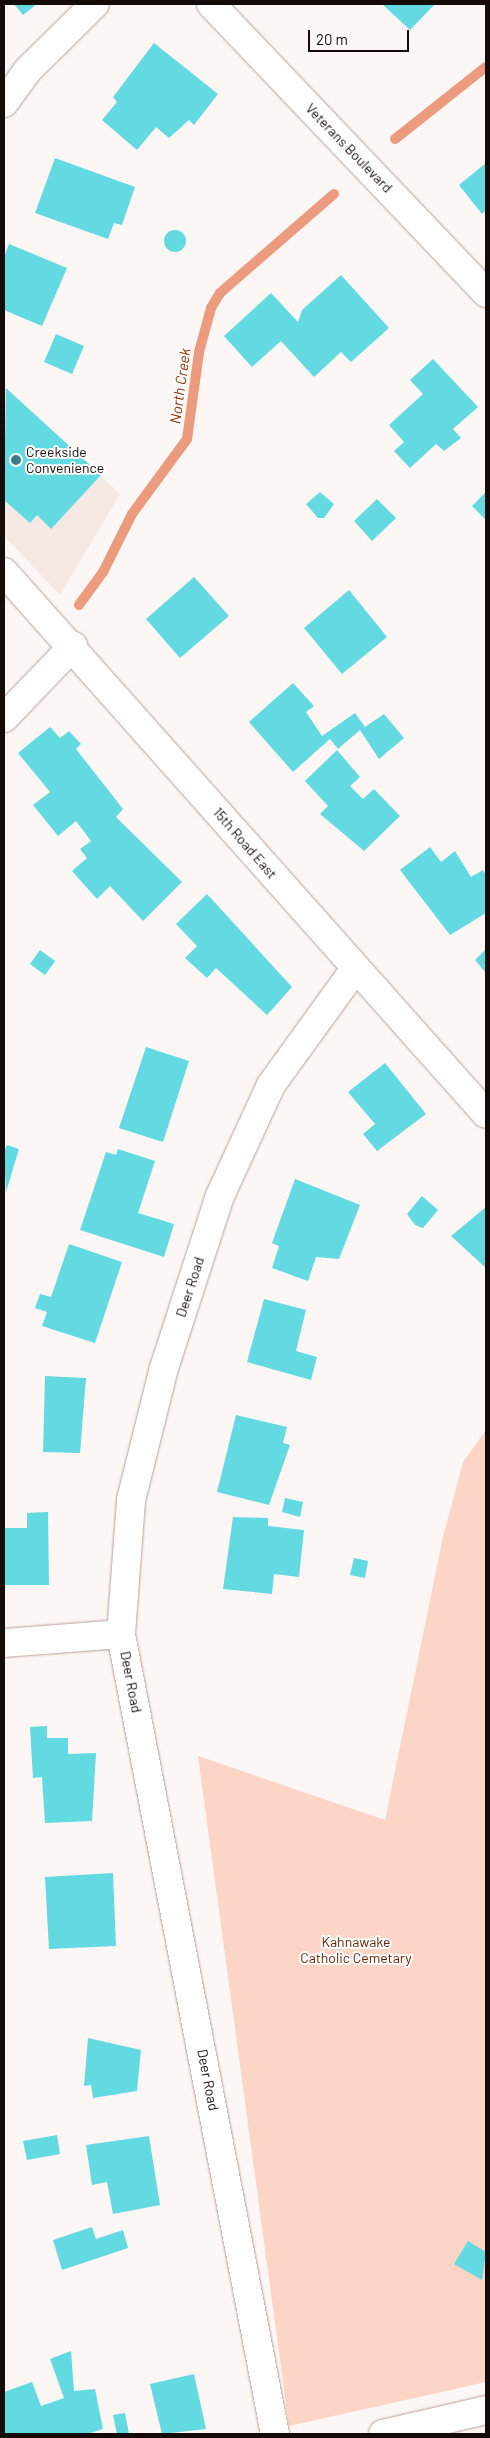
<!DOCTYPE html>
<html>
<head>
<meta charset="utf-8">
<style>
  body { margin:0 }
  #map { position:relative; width:490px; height:2438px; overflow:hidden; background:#fcf6f4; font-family:Barlow,sans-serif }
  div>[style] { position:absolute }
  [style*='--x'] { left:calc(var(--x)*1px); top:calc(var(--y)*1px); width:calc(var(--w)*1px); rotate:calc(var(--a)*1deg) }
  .built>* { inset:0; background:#f6e8e3 }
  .green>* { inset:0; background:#fdd5c7 }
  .stream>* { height:10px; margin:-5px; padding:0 5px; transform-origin:5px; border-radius:5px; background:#ed9b7e }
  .building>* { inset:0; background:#63d9e1 }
  .round { border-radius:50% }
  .roads { filter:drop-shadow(0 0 1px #baa096) drop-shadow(0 0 1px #baa096) }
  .minor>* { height:28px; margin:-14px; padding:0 14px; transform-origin:14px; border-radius:14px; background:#fff }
  .dots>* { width:14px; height:14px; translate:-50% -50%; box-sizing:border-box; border:2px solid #fff; border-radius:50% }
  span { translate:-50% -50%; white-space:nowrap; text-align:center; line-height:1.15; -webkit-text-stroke:4px #fff; paint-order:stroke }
  .street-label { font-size:14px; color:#150c09 }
  .poi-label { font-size:14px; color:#150c09 }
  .left { translate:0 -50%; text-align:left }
  .park-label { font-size:14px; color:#651e00 }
  .water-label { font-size:15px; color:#8f3103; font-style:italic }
  .frame { position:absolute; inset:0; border:5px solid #150c09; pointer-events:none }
  .scale { position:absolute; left:308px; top:30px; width:101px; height:22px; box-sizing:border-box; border:2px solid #150c09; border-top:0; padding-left:6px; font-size:15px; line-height:18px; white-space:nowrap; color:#150c09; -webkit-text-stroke:4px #fff; paint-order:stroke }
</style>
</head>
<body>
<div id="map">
  <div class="built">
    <div style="clip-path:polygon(4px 387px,120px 494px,60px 595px,4px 536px)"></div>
  </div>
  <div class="green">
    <div style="clip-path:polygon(486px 1430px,486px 2382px,289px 2426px,198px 1756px,385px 1820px,443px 1537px,463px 1462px)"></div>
  </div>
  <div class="stream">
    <div style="--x:395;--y:139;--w:116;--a:-38.4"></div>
    <div style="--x:79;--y:605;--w:41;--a:-54"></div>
    <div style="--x:103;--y:572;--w:65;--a:-63.4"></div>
    <div style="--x:132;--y:514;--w:93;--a:-53.7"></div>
    <div style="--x:187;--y:439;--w:88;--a:-82.1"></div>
    <div style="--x:199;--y:352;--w:46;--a:-74.7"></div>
    <div style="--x:211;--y:308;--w:17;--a:-59"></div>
    <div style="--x:220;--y:293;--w:151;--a:-41"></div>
  </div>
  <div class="building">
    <div style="clip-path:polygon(14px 4px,37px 4px,23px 15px)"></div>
    <div style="clip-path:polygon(382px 4px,435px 4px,410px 30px)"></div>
    <div style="clip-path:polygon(154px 43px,218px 94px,194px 125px,189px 120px,169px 138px,156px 127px,137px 150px,102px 120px,117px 102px,113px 97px)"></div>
    <div style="clip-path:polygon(55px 158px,135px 187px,122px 225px,114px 223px,108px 239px,35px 213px)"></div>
    <div style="clip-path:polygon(486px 163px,486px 210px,482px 214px,459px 185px)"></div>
    <div class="round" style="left:164px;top:230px;width:22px;height:22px"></div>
    <div style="clip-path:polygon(9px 244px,67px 268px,42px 326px,4px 310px,4px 257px)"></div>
    <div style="clip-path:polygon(341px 275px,389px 328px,351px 362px,341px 352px,314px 377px,281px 341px,252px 367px,224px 336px,271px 293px,298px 322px,302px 310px)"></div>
    <div style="clip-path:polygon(56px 334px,84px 346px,72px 374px,44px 362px)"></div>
    <div style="clip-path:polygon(433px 359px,478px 407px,453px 429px,461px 438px,444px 451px,436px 444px,410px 468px,394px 451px,404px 442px,389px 425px,423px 394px,410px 380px)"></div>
    <div style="clip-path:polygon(6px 388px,101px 475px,51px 529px,37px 515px,30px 523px,4px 500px)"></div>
    <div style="clip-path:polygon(320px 492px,334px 504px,324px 518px,318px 518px,306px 504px)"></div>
    <div style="clip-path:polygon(486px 492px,486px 520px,472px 506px)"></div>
    <div style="clip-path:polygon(377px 499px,396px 518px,372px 541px,354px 521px)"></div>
    <div style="clip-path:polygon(194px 577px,229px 616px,180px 658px,146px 619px)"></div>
    <div style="clip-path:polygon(349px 590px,387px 637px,342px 674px,304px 628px)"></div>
    <div style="clip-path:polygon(293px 683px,314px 706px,306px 712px,322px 736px,355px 713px,365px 727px,384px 714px,404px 738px,379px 759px,360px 730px,338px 749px,330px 739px,293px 772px,249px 722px)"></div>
    <div style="clip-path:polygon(50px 727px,60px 738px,69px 731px,81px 744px,76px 749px,123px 809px,116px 817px,182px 882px,143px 921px,110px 886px,97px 899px,72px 871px,87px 858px,80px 849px,91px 841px,76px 821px,58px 836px,33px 805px,50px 792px,18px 753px)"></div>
    <div style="clip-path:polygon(337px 750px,360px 777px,350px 786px,363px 799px,374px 789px,400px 816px,364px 851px,320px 814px,328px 806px,305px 781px)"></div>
    <div style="clip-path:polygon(430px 847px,441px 862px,455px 851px,471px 877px,483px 870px,486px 876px,486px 913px,450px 935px,400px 870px)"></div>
    <div style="clip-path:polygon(207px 894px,292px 987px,267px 1015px,216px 968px,207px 978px,185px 958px,197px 946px,176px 924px)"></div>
    <div style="clip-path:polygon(486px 949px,486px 973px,475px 960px)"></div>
    <div style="clip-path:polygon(40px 950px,55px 961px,45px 975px,30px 964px)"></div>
    <div style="clip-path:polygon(146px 1047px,189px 1061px,163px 1142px,119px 1128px)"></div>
    <div style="clip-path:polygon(385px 1063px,426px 1114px,377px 1151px,363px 1134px,375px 1124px,348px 1092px)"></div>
    <div style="clip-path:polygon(7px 1145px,19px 1149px,6px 1192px,4px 1152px)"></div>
    <div style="clip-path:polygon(118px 1149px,155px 1161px,138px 1213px,174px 1224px,164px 1257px,80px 1230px,106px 1152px,116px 1155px)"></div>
    <div style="clip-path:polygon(295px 1179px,360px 1205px,339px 1259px,316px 1257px,308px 1281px,272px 1268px,279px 1246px,272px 1243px)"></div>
    <div style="clip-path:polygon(422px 1196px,438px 1210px,423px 1228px,415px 1225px,407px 1214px)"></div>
    <div style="clip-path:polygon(486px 1207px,486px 1268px,451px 1236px)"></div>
    <div style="clip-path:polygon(69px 1244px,122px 1262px,95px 1343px,42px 1326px,47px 1312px,35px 1308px,40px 1294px,51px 1297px)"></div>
    <div style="clip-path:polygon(264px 1299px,306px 1310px,296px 1351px,317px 1357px,311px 1380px,247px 1362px)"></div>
    <div style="clip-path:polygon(45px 1376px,86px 1378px,80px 1453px,43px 1452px)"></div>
    <div style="clip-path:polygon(236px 1415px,287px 1427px,283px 1443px,290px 1445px,269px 1505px,217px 1492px)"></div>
    <div style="clip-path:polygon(285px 1498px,303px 1502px,300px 1517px,282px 1512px)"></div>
    <div style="clip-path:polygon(48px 1512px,49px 1585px,4px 1585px,4px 1528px,27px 1528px,27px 1513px)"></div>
    <div style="clip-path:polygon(233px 1517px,268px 1518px,268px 1526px,304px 1530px,299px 1577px,274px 1574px,272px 1594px,223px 1589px)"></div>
    <div style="clip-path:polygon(354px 1558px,368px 1561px,365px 1578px,350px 1575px)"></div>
    <div style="clip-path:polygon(47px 1726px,47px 1738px,68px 1738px,68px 1754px,96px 1753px,92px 1821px,45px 1823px,42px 1777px,33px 1778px,30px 1727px)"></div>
    <div style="clip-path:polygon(113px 1873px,116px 1946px,49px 1949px,45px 1877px)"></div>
    <div style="clip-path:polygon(88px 2038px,141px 2050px,137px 2091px,93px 2098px,91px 2085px,84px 2086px)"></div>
    <div style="clip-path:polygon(57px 2135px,60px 2154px,27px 2160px,23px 2141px)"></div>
    <div style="clip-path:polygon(149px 2136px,160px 2205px,113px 2214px,107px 2182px,92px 2185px,86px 2145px)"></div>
    <div style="clip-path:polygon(92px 2227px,96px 2239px,123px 2230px,128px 2248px,62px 2270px,53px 2240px)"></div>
    <div style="clip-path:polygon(468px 2241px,486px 2252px,482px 2280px,454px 2264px)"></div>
    <div style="clip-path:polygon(71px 2351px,74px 2391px,95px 2389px,103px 2429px,87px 2434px,4px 2434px,4px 2392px,32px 2382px,41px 2406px,64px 2398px,50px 2359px)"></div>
    <div style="clip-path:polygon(194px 2374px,206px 2429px,162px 2434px,150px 2384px)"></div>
    <div style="clip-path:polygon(125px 2413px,129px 2434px,117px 2434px,113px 2415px)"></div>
  </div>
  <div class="roads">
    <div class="minor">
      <div style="--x:211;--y:4;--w:399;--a:46.4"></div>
      <div style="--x:4;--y:103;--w:39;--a:-54"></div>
      <div style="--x:27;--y:71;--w:95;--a:-44.6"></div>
      <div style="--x:4;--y:572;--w:725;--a:48.35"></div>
      <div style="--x:4;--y:718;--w:100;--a:-46.2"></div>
      <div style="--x:4;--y:1643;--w:117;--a:-4.4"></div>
      <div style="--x:275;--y:2434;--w:815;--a:-100.9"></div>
      <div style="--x:121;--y:1634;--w:134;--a:-85.7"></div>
      <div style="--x:131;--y:1500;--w:136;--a:-76"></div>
      <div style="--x:164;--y:1368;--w:181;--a:-72"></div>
      <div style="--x:220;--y:1196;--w:122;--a:-65.3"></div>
      <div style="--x:271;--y:1085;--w:143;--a:-54.1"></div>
      <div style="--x:383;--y:2434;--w:106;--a:-13.1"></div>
    </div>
  </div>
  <div class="dots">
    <div style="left:16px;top:460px;background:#367f83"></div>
  </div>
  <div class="street-label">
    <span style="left:349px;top:148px;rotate:46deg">Veterans Boulevard</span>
    <span style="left:245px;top:843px;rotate:49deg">15th Road East</span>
    <span style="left:190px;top:1287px;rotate:-72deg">Deer Road</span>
    <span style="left:131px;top:1682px;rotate:79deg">Deer Road</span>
    <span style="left:208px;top:2080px;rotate:79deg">Deer Road</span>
  </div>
  <div class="poi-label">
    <span class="left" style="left:26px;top:460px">Creekside<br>Convenience</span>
  </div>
  <div class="park-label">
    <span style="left:356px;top:1950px">Kahnawake<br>Catholic Cemetary</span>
  </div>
  <div class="water-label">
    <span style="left:180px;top:386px;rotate:-82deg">North Creek</span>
  </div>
  <div class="frame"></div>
  <div class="scale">20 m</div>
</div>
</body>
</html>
